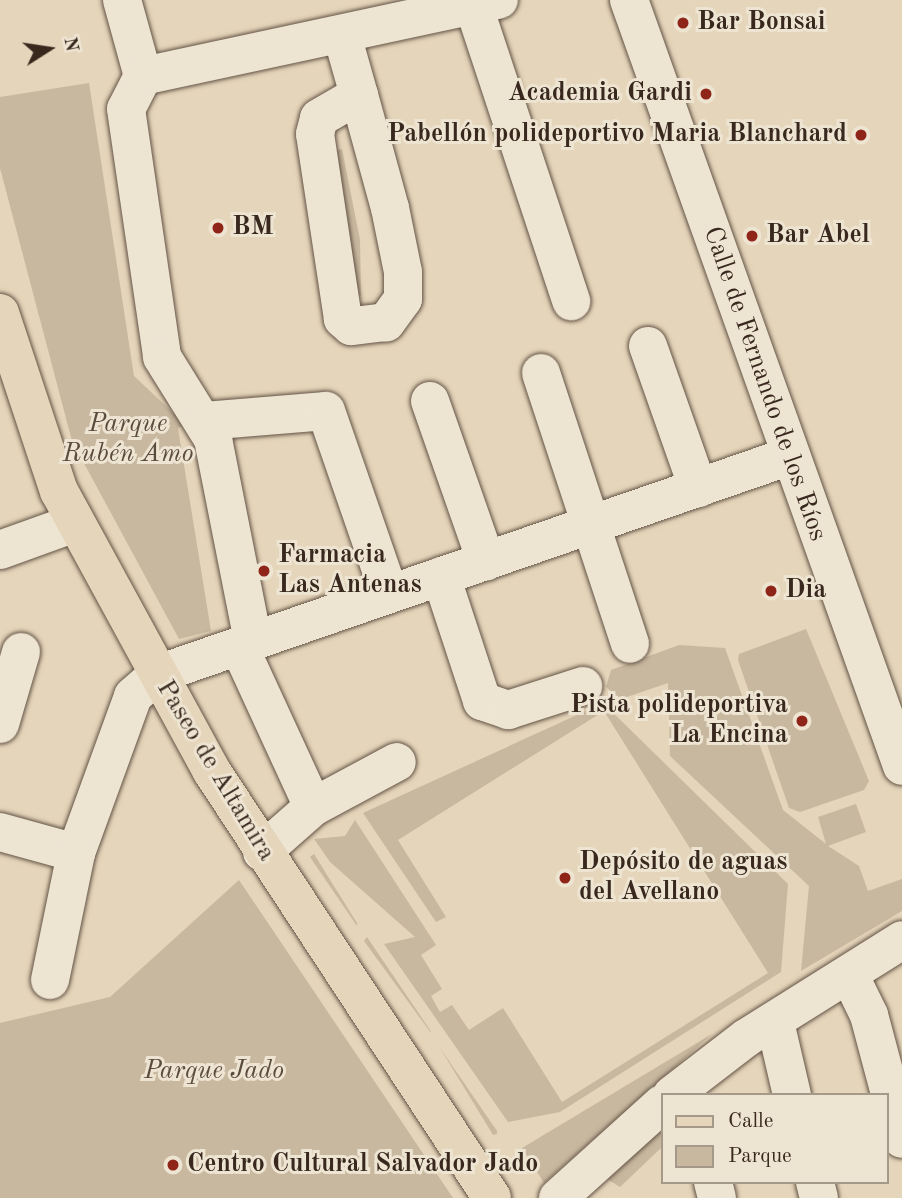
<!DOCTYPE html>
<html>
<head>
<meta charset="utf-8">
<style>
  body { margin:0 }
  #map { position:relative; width:902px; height:1198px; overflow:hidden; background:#e5d5ba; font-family:"Old Standard TT",serif }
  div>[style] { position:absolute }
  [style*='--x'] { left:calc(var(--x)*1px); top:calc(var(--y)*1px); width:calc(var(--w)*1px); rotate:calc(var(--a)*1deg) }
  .green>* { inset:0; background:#c8b89f }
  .roads { filter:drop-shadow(0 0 2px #635345) drop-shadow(0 0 2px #635345) }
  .minor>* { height:38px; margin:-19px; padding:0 19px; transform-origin:19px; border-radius:19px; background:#eee4d2 }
  .major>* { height:38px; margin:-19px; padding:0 19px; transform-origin:19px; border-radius:19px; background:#e5d5ba }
  .dots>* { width:19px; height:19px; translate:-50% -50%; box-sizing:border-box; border:4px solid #eee4d2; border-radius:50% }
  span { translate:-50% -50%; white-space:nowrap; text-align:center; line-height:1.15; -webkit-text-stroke:6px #eee4d2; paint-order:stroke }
  .poi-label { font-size:26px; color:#38281e; font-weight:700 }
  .left { translate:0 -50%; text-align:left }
  .right { translate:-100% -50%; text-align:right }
  .street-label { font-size:26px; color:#38281e }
  .park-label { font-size:26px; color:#5c4c3e; font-style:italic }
  .legend { position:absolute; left:661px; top:1093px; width:228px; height:91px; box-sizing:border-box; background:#eee4d2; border:2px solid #a5998a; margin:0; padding:9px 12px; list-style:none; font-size:21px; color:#38281e }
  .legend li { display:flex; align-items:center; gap:14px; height:35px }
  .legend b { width:35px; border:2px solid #a5998a }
  .north { position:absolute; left:14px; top:14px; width:70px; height:70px; -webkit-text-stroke:5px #eee4d2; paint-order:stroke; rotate:78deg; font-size:19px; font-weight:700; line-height:28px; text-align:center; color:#38281e }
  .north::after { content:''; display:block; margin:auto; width:24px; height:32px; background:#38281e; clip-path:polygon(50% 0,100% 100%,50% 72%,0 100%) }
</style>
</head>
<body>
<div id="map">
  <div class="green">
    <div style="clip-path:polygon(89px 83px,134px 376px,185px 424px,178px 428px,211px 631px,179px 639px,72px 441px,0 168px,0 97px)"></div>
    <div style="clip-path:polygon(342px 149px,360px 240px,361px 296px,356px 295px,337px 150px)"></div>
    <div style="clip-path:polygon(806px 629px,869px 781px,864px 790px,800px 812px,789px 808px,738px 660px,739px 654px)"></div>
    <div style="clip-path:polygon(679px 645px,725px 648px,783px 810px,826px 844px,818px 817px,856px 804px,866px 832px,828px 846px,859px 866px,868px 891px,902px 879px,902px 911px,801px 971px,809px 886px,670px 756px,668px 683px,621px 699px,606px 687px,611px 670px)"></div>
    <div style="clip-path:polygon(603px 703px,788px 884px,781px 972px,560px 1112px,508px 1122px,384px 944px,415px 937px,330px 862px,314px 839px,345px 836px,355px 820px,436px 945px,421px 955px,442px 989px,431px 996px,440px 1012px,452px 1005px,469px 1030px,503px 1008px,562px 1102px,768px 973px,604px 711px,398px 840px,446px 917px,436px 922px,363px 813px)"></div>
    <div style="clip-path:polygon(314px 854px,357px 923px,357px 926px,310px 857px)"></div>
    <div style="clip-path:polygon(239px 880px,453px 1198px,0 1198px,0 1023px,110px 997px)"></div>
    <div style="clip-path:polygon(367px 937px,430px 1030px,431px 1033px,364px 941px)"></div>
    <div style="clip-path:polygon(712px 1034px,544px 1183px,522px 1148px)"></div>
    <div style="clip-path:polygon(440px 1048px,497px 1131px,497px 1134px,493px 1135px)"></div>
    <div style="clip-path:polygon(662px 1130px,662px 1147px,620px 1187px,607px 1179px)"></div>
  </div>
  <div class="roads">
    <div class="minor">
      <div style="--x:122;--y:0;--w:79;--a:74.6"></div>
      <div style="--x:143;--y:76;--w:37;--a:117"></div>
      <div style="--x:126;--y:109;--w:251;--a:81.7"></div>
      <div style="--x:162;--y:357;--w:97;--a:58.1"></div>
      <div style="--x:213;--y:439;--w:206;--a:78.8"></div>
      <div style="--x:629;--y:0;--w:813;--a:70.38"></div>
      <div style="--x:474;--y:7;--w:310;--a:71.7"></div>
      <div style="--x:342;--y:35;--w:62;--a:74.2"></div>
      <div style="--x:359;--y:95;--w:117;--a:74.7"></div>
      <div style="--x:390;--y:208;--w:65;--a:78.5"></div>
      <div style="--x:403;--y:272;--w:27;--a:90"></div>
      <div style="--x:403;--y:299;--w:29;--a:126"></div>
      <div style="--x:386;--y:322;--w:35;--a:173"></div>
      <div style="--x:351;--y:326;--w:11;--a:-139"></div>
      <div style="--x:343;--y:319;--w:187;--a:-98.6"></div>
      <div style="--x:315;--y:134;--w:16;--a:-76"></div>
      <div style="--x:319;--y:118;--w:46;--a:-29.9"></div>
      <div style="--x:143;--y:76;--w:364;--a:-12.1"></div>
      <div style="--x:648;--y:346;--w:151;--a:70.6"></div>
      <div style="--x:541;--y:373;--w:285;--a:71.8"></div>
      <div style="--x:430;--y:401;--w:170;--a:70.7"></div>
      <div style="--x:205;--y:421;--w:121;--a:-4.7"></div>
      <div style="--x:326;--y:411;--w:193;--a:70.9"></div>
      <div style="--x:0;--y:550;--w:80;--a:-19.8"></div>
      <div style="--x:441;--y:576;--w:132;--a:71.8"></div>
      <div style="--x:482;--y:701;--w:28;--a:19"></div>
      <div style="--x:508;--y:710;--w:79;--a:-17.7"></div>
      <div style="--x:239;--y:646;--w:177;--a:65.3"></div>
      <div style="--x:0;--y:724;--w:75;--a:-73.7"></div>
      <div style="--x:0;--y:832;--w:79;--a:15.4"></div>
      <div style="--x:76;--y:853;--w:167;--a:-70"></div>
      <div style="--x:133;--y:696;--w:33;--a:-41"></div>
      <div style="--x:158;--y:674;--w:669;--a:-19.03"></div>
      <div style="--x:262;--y:852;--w:68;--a:-41.4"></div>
      <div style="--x:313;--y:807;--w:95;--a:-28.2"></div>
      <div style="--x:849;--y:974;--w:46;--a:64"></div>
      <div style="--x:869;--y:1015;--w:128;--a:75.1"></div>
      <div style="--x:50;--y:980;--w:130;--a:-78.4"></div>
      <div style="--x:775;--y:1022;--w:75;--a:76.9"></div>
      <div style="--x:672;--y:1095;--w:93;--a:-37.6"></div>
      <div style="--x:746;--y:1038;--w:184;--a:-32.1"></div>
      <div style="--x:713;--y:1182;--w:16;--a:76"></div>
      <div style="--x:815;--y:1182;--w:16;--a:76"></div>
      <div style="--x:558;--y:1198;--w:140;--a:-42.1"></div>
    </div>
    <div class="major">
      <div style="--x:0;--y:313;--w:188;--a:71.7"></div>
      <div style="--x:59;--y:491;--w:318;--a:61.4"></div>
      <div style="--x:211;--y:770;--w:512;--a:56.71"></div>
    </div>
  </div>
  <div class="dots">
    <div style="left:683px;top:23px;background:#8f2418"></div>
    <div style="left:706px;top:94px;background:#8f2418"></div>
    <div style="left:861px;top:135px;background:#8f2418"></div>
    <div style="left:218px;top:228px;background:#8f2418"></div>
    <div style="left:752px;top:236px;background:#8f2418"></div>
    <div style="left:264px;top:571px;background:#8f2418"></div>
    <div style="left:771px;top:591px;background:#8f2418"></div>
    <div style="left:802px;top:721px;background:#8f2418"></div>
    <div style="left:565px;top:878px;background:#8f2418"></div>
    <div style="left:173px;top:1165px;background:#8f2418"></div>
  </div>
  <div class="poi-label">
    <span class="left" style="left:697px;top:23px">Bar Bonsai</span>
    <span class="right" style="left:692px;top:94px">Academia Gardi</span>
    <span class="right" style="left:847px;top:135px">Pabellón polideportivo Maria Blanchard</span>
    <span class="left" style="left:232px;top:228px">BM</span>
    <span class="left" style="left:766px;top:236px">Bar Abel</span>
    <span class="left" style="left:278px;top:571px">Farmacia<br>Las Antenas</span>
    <span class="left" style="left:785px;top:591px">Dia</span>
    <span class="right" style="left:788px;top:721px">Pista polideportiva<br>La Encina</span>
    <span class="left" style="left:579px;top:878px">Depósito de aguas<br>del Avellano</span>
    <span class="left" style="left:187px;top:1165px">Centro Cultural Salvador Jado</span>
  </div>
  <div class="street-label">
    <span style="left:764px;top:384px;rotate:71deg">Calle de Fernando de los Ríos</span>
    <span style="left:215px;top:771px;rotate:59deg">Paseo de Altamira</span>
  </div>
  <div class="park-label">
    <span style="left:128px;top:440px">Parque<br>Rubén Amo</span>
    <span style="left:214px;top:1072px">Parque Jado</span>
  </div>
  <ul class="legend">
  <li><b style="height:9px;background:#e5d5ba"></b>Calle</li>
  <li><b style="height:19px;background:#c8b89f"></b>Parque</li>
  </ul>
  <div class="north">N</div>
</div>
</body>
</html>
